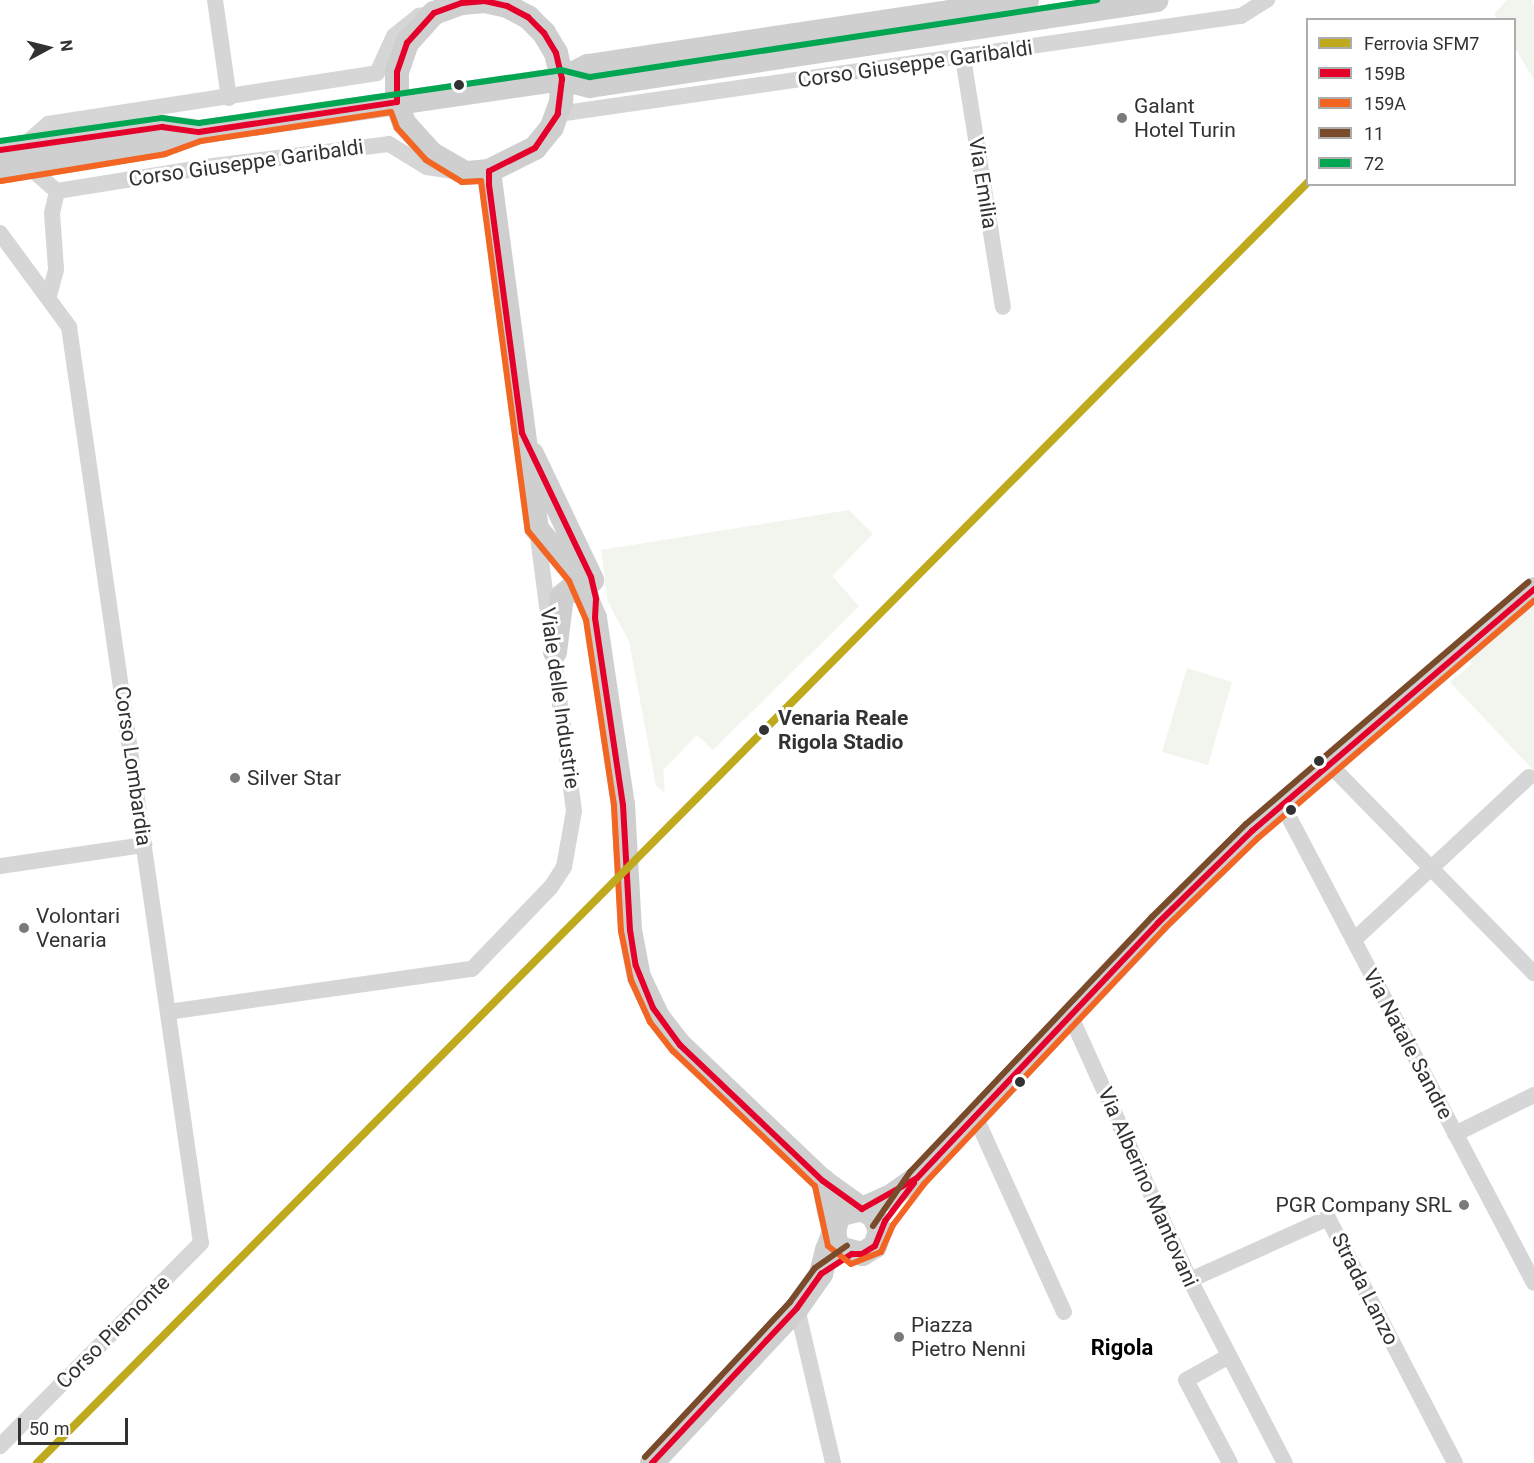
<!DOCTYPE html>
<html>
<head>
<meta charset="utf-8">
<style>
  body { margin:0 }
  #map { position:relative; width:1534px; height:1463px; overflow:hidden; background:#fff; font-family:Roboto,sans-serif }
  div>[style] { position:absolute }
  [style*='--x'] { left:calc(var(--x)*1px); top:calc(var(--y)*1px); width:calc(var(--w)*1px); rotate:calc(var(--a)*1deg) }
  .green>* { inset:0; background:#f1f5ed }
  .street>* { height:16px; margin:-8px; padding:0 8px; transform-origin:8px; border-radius:8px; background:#d6d6d6 }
  .secondary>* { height:24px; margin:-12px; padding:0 12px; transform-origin:12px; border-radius:12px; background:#cfcfcf }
  .bus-1>* { height:6px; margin:-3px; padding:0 3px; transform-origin:3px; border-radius:3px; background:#e4002b }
  .bus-2>* { height:6px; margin:-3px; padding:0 3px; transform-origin:3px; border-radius:3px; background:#f26522 }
  .bus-3>* { height:6px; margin:-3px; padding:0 3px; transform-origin:3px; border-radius:3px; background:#7a4b2a }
  .bus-4>* { height:6px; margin:-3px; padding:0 3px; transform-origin:3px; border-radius:3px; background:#00a651 }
  .rail-1>* { height:8px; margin:-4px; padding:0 4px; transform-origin:4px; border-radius:4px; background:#bfa91c }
  .dots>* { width:16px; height:16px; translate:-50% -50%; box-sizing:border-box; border:3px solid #fff; border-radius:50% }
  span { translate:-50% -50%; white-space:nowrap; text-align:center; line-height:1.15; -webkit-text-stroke:6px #fff; paint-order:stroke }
  .street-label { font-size:21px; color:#323232 }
  .poi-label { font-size:21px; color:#323232 }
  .left { translate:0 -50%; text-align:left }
  .right { translate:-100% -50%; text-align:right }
  .stop-label { font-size:21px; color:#323232; font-weight:700 }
  .neighbourhood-label { font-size:22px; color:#000; font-weight:700 }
  .legend { position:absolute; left:1306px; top:18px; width:210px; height:168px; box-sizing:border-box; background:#fff; border:2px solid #adadad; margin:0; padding:8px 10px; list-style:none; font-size:18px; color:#323232 }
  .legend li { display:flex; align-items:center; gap:12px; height:30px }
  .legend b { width:30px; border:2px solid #adadad }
  .north { position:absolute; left:18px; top:18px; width:60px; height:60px; -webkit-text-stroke:4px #fff; paint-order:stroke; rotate:83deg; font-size:16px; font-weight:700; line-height:24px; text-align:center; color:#323232 }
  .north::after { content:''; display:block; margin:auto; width:21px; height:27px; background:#323232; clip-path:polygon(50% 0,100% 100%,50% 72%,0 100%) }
  .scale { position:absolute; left:18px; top:1418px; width:110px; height:27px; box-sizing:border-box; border:3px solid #323232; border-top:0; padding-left:8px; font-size:18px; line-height:21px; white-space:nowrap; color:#323232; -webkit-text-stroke:4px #fff; paint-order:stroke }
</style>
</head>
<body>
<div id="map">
  <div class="green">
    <div style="clip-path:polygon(1507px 0,1531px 0,1534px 6px,1534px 80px,1515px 48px,1514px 20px,1497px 19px,1494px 14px)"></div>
    <div style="clip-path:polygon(849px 510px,873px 534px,832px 576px,859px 606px,713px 750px,697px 735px,663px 770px,665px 793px,656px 786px,629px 641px,608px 602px,601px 550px)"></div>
    <div style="clip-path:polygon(1534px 600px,1534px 771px,1450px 682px,1472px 664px,1468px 659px)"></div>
    <div style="clip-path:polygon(1187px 668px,1232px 682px,1208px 765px,1162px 752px)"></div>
  </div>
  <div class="street">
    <div style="--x:215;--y:0;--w:99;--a:81.9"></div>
    <div style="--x:963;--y:58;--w:252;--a:80.9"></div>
    <div style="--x:558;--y:114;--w:690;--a:-8.17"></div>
    <div style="--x:1241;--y:16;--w:31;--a:-32"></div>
    <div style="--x:23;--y:146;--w:33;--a:-41"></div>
    <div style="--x:48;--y:124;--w:333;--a:-8.8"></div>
    <div style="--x:377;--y:73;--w:41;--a:-65.3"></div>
    <div style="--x:394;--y:36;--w:32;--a:-39"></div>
    <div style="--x:419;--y:16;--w:11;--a:-10"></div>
    <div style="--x:29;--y:167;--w:37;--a:41"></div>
    <div style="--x:57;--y:191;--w:158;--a:-9.1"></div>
    <div style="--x:213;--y:166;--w:177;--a:-7.1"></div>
    <div style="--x:389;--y:144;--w:44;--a:31.2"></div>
    <div style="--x:427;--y:167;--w:31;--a:9"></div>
    <div style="--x:0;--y:233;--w:117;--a:53.7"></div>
    <div style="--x:69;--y:327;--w:925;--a:81.8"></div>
    <div style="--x:201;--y:1243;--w:286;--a:134.7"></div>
    <div style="--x:49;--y:296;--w:28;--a:-75"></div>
    <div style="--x:56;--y:269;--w:56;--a:-94.1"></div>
    <div style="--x:52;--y:213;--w:23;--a:-77"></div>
    <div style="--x:1329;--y:764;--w:293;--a:45.6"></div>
    <div style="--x:1282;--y:804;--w:541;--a:62.25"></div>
    <div style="--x:0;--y:866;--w:146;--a:-8.3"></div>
    <div style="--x:1354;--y:940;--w:239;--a:-43"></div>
    <div style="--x:168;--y:1012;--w:307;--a:-8.1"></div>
    <div style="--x:472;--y:969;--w:114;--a:-46.1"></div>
    <div style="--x:551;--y:887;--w:24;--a:-57"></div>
    <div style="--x:564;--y:867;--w:57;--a:-79.9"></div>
    <div style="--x:574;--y:811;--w:283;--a:-97.5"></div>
    <div style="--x:1071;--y:1017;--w:289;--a:65.7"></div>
    <div style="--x:1190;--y:1280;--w:206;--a:62.6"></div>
    <div style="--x:976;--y:1118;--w:213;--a:65.6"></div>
    <div style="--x:1455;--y:1134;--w:88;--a:-26.3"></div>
    <div style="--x:1190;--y:1280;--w:151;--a:-24.2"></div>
    <div style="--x:1328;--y:1218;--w:276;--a:62.6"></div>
    <div style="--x:797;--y:1308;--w:159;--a:76.9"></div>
    <div style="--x:1229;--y:1356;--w:49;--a:150.8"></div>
    <div style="--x:1186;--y:1380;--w:94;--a:62.1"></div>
  </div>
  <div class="secondary">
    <div style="--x:485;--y:1;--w:23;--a:13"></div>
    <div style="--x:507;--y:6;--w:24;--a:28"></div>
    <div style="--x:528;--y:17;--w:23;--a:45"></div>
    <div style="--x:544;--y:33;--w:23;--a:59"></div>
    <div style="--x:556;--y:53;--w:27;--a:77"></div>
    <div style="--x:562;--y:79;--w:23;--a:92"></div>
    <div style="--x:561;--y:102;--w:27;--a:110"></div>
    <div style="--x:552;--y:127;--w:27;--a:129"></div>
    <div style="--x:535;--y:148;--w:51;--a:153.4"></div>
    <div style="--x:489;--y:171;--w:24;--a:175"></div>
    <div style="--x:465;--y:173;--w:39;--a:-150"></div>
    <div style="--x:431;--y:153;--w:40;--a:-132"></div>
    <div style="--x:404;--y:123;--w:22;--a:-108"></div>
    <div style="--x:397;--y:102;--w:30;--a:-90"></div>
    <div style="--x:397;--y:72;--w:31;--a:-71"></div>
    <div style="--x:407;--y:43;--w:40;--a:-48"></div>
    <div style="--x:434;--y:13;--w:30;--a:-20"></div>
    <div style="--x:462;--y:3;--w:23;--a:-5"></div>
    <div style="--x:562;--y:79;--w:29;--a:14"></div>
    <div style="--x:590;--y:86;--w:573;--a:-8.62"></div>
    <div style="--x:0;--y:150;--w:164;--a:-8.1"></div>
    <div style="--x:162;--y:127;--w:32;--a:7"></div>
    <div style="--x:489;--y:171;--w:361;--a:82.4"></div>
    <div style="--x:537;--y:529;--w:62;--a:49.6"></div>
    <div style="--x:577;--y:576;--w:46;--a:66.8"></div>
    <div style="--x:595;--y:618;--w:189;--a:81.5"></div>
    <div style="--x:623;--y:805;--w:125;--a:86.8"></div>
    <div style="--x:630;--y:930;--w:48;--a:79.2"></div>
    <div style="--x:639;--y:977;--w:44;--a:64.6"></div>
    <div style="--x:658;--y:1017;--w:36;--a:52"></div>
    <div style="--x:680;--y:1045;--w:197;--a:43.6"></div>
    <div style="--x:823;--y:1181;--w:48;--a:35.7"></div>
    <div style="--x:0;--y:172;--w:166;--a:-9.3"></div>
    <div style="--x:164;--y:145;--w:37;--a:-20"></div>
    <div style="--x:199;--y:132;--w:367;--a:-8.3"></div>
    <div style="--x:562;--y:79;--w:29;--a:-27"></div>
    <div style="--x:588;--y:66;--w:444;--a:-8.5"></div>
    <div style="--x:532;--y:454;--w:140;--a:64.5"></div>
    <div style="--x:555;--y:652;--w:56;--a:-82.9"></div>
    <div style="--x:562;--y:596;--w:11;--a:-38"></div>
    <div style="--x:571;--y:589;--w:17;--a:21"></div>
    <div style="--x:862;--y:1209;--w:32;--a:-24"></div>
    <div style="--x:891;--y:1196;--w:32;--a:-35"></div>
    <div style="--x:917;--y:1178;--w:351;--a:-46.6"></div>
    <div style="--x:1158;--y:923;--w:132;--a:-44.4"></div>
    <div style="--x:1252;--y:831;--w:372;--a:-40.6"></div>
    <div style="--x:652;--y:1463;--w:212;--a:-46.9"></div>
    <div style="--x:797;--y:1308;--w:42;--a:-54.8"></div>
    <div style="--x:821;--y:1274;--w:25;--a:-76"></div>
    <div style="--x:827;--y:1250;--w:19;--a:-69"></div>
    <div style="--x:834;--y:1232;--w:12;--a:-76"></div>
    <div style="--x:837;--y:1220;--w:7;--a:-56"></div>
    <div style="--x:841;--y:1214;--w:22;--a:-13"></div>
    <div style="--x:862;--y:1209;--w:14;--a:30"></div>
    <div style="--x:874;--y:1216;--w:16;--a:68"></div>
    <div style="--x:880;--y:1231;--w:16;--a:108"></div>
    <div style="--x:875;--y:1246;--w:15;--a:148"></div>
    <div style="--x:862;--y:1254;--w:23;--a:-165"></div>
    <div style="--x:840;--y:1248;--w:7;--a:-124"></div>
    <div style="--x:836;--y:1242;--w:10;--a:-101"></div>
    <div style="--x:834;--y:1232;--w:22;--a:-103"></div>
    <div style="--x:829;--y:1211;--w:31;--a:-101"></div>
  </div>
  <div class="bus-1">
    <div style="--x:0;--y:150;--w:164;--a:-8.1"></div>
    <div style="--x:162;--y:127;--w:37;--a:8"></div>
    <div style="--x:199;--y:132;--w:200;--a:-8.6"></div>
    <div style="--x:397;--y:102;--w:30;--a:-90"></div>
    <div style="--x:397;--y:72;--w:31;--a:-71"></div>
    <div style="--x:407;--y:43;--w:40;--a:-48"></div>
    <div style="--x:434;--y:13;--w:30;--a:-20"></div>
    <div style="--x:462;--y:3;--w:23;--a:-5"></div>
    <div style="--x:485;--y:1;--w:23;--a:13"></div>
    <div style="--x:507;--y:6;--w:24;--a:28"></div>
    <div style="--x:528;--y:17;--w:23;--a:45"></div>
    <div style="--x:544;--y:33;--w:23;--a:59"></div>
    <div style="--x:556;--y:53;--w:27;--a:77"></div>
    <div style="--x:562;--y:79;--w:35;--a:97"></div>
    <div style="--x:558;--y:114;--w:41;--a:124.1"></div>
    <div style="--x:535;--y:148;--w:51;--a:153.4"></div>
    <div style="--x:489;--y:171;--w:14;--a:90"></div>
    <div style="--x:489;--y:185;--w:250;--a:82.4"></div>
    <div style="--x:522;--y:433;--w:160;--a:64.4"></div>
    <div style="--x:591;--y:577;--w:23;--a:77"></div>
    <div style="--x:596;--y:599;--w:19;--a:93"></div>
    <div style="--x:595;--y:618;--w:189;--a:81.5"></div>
    <div style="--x:623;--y:805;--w:125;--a:86.8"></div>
    <div style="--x:630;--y:930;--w:36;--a:81"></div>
    <div style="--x:636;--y:966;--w:45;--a:68"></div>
    <div style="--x:653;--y:1008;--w:46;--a:53.9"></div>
    <div style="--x:680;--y:1045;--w:197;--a:43.6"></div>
    <div style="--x:823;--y:1181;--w:48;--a:35.7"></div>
    <div style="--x:862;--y:1209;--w:63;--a:-29.4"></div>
    <div style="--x:917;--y:1178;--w:351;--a:-46.6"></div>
    <div style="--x:1158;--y:923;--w:132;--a:-44.4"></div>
    <div style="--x:1252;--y:831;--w:372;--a:-40.6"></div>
    <div style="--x:652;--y:1463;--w:212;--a:-46.9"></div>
    <div style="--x:797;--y:1308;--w:42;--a:-54.8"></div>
    <div style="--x:821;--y:1274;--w:37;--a:-33"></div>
    <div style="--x:852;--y:1254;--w:10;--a:0"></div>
    <div style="--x:862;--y:1254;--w:15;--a:-32"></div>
    <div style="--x:875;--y:1246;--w:27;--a:-68"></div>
    <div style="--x:885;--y:1221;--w:48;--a:-52.7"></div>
  </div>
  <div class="bus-2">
    <div style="--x:1;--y:181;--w:166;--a:-9.3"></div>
    <div style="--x:165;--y:154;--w:38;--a:-20"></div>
    <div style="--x:201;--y:141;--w:192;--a:-8.7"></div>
    <div style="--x:391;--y:112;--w:17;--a:69"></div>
    <div style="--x:397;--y:128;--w:43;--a:47.8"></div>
    <div style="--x:426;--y:160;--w:42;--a:31.4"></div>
    <div style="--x:462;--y:182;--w:19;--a:-3"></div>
    <div style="--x:481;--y:181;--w:353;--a:82.4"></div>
    <div style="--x:528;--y:531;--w:65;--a:50.6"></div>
    <div style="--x:569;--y:581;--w:43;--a:66.4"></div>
    <div style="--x:586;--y:620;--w:188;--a:81.4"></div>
    <div style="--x:614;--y:806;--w:125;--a:86.8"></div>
    <div style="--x:621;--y:931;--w:50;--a:78.5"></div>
    <div style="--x:631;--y:980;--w:46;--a:65.7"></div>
    <div style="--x:650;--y:1022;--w:37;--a:52"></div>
    <div style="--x:673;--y:1051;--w:196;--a:43.6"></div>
    <div style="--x:815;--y:1186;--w:61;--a:77.8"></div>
    <div style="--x:828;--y:1246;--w:29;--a:38"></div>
    <div style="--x:851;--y:1264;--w:32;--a:-22"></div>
    <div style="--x:881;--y:1252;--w:30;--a:-66"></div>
    <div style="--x:893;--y:1225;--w:51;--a:-52.9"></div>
    <div style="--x:924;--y:1184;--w:350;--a:-46.7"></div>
    <div style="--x:1164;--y:929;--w:131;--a:-44.1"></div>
    <div style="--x:1258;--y:838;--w:364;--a:-40.7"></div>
  </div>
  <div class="bus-3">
    <div style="--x:873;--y:1226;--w:65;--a:-55.6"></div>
    <div style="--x:910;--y:1172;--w:352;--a:-46.5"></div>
    <div style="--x:1152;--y:917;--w:132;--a:-44.7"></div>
    <div style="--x:1246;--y:824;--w:372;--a:-40.6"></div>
    <div style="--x:645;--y:1457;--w:212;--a:-46.9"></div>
    <div style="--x:790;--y:1302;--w:42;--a:-53.7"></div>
    <div style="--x:815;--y:1268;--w:39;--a:-35"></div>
  </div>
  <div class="bus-4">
    <div style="--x:0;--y:141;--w:164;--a:-8.1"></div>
    <div style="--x:162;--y:118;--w:37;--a:8"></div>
    <div style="--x:199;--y:123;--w:366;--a:-8.3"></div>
    <div style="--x:561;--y:70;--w:30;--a:14"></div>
    <div style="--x:590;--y:77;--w:513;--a:-8.64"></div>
  </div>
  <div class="rail-1">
    <div style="--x:37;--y:1463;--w:1805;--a:-45.22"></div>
  </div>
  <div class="dots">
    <div style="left:459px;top:85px;background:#323232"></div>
    <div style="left:1122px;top:118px;background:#7a7a7a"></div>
    <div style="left:764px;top:730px;background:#323232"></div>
    <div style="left:1319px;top:761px;background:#323232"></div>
    <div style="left:235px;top:778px;background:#7a7a7a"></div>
    <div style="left:1291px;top:810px;background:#323232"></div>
    <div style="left:24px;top:928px;background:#7a7a7a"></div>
    <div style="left:1020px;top:1082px;background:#323232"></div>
    <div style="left:1464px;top:1205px;background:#7a7a7a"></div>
    <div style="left:899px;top:1337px;background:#7a7a7a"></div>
  </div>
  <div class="street-label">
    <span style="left:915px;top:64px;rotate:-8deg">Corso Giuseppe Garibaldi</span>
    <span style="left:246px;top:163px;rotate:-8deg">Corso Giuseppe Garibaldi</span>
    <span style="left:983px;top:183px;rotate:81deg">Via Emilia</span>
    <span style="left:560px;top:698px;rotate:82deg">Viale delle Industrie</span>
    <span style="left:133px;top:766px;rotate:82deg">Corso Lombardia</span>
    <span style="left:1408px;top:1044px;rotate:62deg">Via Natale Sandre</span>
    <span style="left:1148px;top:1187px;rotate:66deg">Via Alberino Mantovani</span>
    <span style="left:1365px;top:1289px;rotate:63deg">Strada Lanzo</span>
    <span style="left:113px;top:1332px;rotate:-45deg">Corso Piemonte</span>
  </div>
  <div class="poi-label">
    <span class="left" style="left:1134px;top:118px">Galant<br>Hotel Turin</span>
    <span class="left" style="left:247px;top:778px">Silver Star</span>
    <span class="left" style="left:36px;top:928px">Volontari<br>Venaria</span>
    <span class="right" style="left:1452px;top:1205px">PGR Company SRL</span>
    <span class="left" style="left:911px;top:1337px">Piazza<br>Pietro Nenni</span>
  </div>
  <div class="stop-label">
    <span class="left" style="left:778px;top:730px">Venaria Reale<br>Rigola Stadio</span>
  </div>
  <div class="neighbourhood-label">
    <span style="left:1122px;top:1348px">Rigola</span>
  </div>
  <ul class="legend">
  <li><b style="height:8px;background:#bfa91c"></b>Ferrovia SFM7</li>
  <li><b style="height:8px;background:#e4002b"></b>159B</li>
  <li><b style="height:8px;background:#f26522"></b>159A</li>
  <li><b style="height:8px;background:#7a4b2a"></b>11</li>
  <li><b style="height:8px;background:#00a651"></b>72</li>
  </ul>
  <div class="north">N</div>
  <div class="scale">50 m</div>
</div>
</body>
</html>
